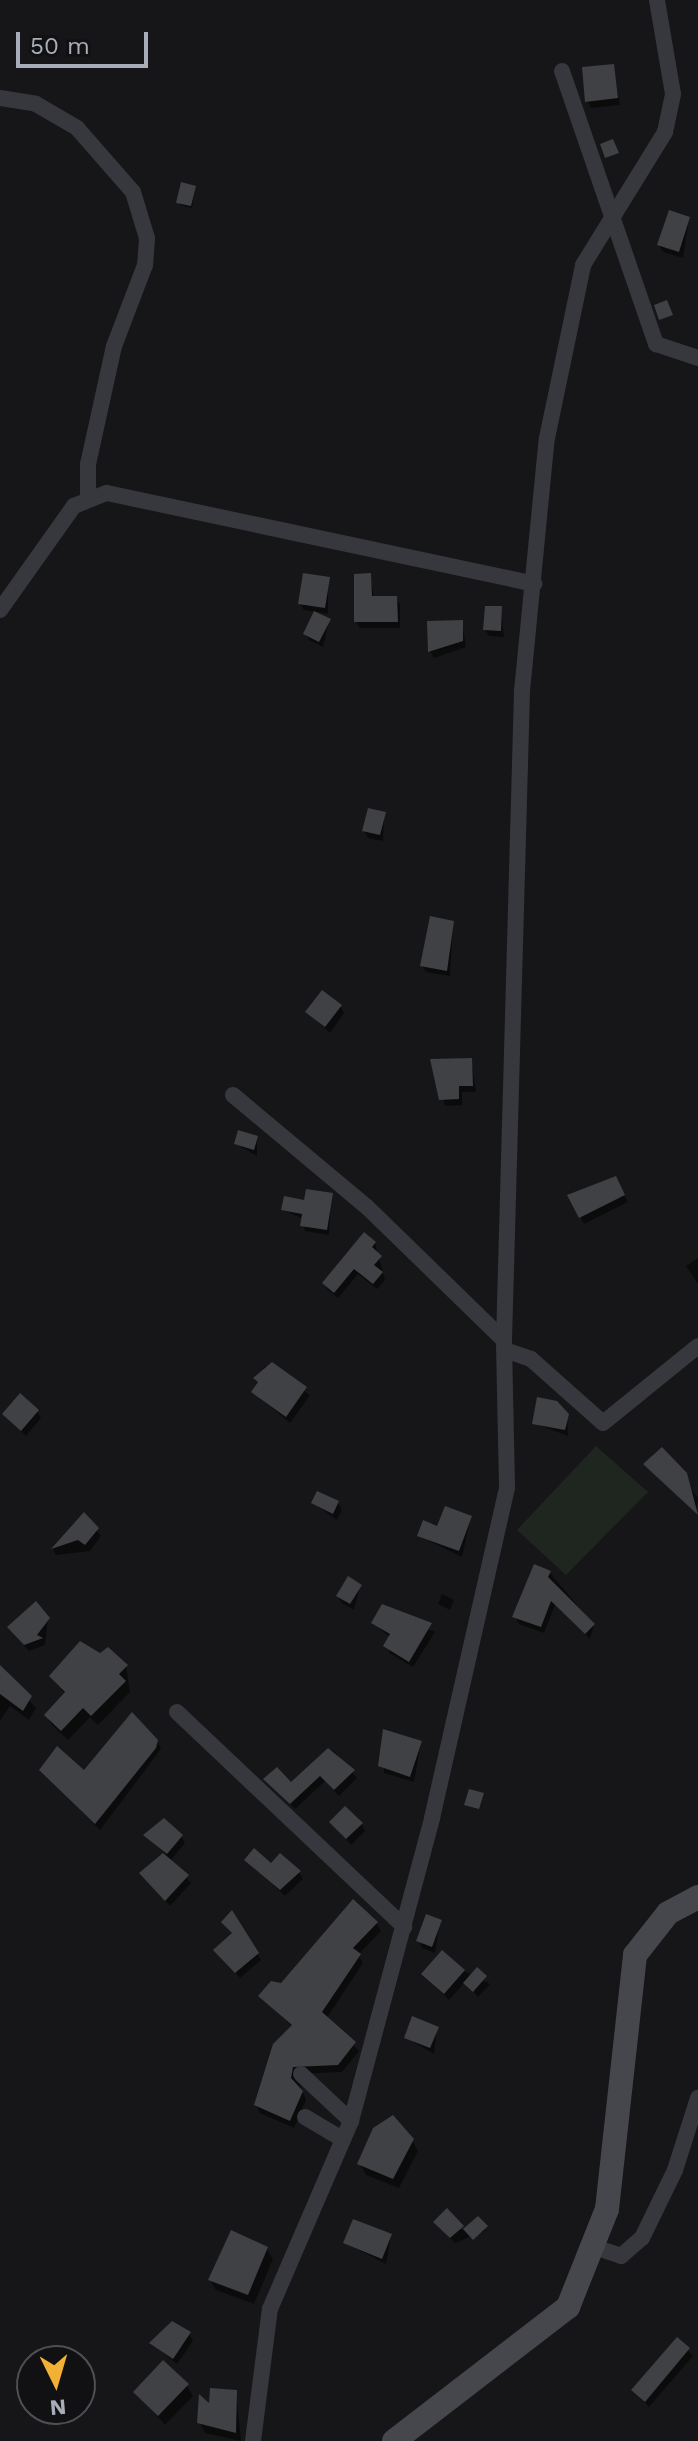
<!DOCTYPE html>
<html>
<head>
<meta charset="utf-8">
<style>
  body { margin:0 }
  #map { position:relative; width:698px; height:2441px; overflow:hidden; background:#161618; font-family:"Work Sans",sans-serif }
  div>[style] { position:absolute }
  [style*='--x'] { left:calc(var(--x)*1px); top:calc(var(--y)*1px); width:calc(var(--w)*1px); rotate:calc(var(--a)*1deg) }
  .green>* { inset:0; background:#1e261f }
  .shadow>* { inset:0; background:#0007 }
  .building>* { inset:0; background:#404145 }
  .street>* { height:16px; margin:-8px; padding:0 8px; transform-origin:8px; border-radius:8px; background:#37383d }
  .secondary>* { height:24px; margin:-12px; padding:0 12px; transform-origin:12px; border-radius:12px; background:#45474d }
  span { translate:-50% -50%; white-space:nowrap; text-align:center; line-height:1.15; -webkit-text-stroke:6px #111113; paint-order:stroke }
  .north { position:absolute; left:16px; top:2345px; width:80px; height:80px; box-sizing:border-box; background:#111113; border:2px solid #4d4f55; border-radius:50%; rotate:175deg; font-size:22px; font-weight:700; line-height:32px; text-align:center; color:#a8adb8 }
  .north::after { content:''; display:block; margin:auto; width:28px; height:36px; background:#f2b134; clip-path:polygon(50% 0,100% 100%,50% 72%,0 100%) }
  .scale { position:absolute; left:16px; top:32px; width:132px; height:36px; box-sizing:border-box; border:4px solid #a8adb8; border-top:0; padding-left:10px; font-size:24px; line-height:28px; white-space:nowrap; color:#a8adb8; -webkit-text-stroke:6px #111113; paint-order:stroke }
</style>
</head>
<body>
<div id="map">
  <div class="green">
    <div style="clip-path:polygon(596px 1446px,648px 1492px,566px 1575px,517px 1530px)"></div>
  </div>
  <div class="shadow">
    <div style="clip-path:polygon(613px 66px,620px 105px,591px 108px,587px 101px)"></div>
    <div style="clip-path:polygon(195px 188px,192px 208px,180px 205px,178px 202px)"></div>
    <div style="clip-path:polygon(689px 218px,683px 258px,663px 252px,659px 245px)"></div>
    <div style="clip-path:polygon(370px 575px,374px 598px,396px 598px,400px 605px,400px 628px,360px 628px,356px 622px)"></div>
    <div style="clip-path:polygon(328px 578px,328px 614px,304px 610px,300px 604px)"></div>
    <div style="clip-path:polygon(501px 608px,504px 637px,489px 636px,485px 630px)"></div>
    <div style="clip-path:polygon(329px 621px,323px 647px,309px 640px,305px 634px)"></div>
    <div style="clip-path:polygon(462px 622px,466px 647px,434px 658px,430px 651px)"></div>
    <div style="clip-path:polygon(384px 814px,383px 841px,368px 838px,364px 831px)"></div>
    <div style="clip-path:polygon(453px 923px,450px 976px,426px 972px,422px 965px)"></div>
    <div style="clip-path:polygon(341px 1007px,344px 1013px,330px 1033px,308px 1012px)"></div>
    <div style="clip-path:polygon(471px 1060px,476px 1092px,462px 1092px,462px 1105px,445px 1106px,432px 1061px)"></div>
    <div style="clip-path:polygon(257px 1138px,257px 1156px,236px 1144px)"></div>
    <div style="clip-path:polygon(615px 1179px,628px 1202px,584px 1224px,569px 1196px)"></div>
    <div style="clip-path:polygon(331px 1195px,329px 1235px,305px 1231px,303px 1219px,283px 1210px)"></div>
    <div style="clip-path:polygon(375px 1243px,385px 1280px,377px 1289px,358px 1274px,338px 1298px,328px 1290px,324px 1284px)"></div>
    <div style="clip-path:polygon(698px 1258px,698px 1284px,686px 1266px)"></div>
    <div style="clip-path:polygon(265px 1366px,310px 1395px,290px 1423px,253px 1392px)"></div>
    <div style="clip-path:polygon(37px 1411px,41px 1418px,26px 1436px,4px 1414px)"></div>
    <div style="clip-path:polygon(567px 1415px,568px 1436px,534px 1423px)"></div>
    <div style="clip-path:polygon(662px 1450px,698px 1498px,696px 1513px,646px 1465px)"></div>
    <div style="clip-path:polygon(313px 1503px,338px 1503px,342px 1510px,337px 1520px)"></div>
    <div style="clip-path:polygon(84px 1515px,101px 1536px,90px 1551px,56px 1555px,53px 1550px)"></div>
    <div style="clip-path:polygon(471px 1517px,462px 1557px,419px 1536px,439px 1528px)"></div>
    <div style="clip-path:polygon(550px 1573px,594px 1625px,590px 1639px,555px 1605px,544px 1633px,519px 1624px,515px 1617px)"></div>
    <div style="clip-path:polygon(360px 1586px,354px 1610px,342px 1603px,338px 1596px)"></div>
    <div style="clip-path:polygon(442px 1594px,454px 1600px,450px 1610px,438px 1604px)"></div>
    <div style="clip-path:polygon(383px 1607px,435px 1632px,413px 1667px,389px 1653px,391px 1638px,373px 1623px)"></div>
    <div style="clip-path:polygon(48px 1619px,45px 1645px,29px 1651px,14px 1634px)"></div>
    <div style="clip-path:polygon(126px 1666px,130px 1692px,98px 1725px,90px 1717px,68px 1740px,52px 1725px,46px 1715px,65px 1694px,51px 1677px)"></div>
    <div style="clip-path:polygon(0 1669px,36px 1708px,29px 1720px,10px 1706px,0 1721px)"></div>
    <div style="clip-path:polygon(384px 1731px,421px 1743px,414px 1782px,384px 1773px)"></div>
    <div style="clip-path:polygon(157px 1741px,161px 1749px,100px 1830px,42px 1771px,84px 1773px)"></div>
    <div style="clip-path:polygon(333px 1750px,357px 1778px,339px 1796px,325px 1781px,295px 1809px,266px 1779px,291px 1785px)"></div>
    <div style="clip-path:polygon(331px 1822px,361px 1824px,365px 1831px,351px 1845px)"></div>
    <div style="clip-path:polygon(146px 1835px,181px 1836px,185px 1843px,170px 1861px,191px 1883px,170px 1906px,142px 1874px,165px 1854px)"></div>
    <div style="clip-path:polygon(247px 1860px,299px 1872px,303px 1879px,285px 1896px)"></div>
    <div style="clip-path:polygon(232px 1913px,261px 1960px,240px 1978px,216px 1951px,233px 1935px,223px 1922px)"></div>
    <div style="clip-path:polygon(440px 1922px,435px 1953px,422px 1948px,419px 1941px)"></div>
    <div style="clip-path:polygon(376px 1923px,381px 1931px,358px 1955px,363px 1963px,326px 2019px,359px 2051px,342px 2072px,296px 2074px,306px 2100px,294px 2128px,260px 2113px,256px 2105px,293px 2027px,260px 1996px)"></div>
    <div style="clip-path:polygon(464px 1971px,490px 1984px,478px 1997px,465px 1982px,449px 2000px,423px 1974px)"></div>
    <div style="clip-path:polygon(437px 2028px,434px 2054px,406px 2038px)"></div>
    <div style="clip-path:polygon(412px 2140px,418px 2151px,399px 2188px,366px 2175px,360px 2164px)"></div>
    <div style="clip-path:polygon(435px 2222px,464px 2230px,487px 2230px,455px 2243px)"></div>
    <div style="clip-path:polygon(391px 2236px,386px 2264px,345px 2243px)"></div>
    <div style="clip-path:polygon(267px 2249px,273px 2259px,254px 2304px,216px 2290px,210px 2280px)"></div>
    <div style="clip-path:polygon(189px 2334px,193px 2341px,177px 2364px,152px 2344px)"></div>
    <div style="clip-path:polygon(677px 2340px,693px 2356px,649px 2407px,634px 2391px)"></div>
    <div style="clip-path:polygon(187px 2386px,193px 2396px,165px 2425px,136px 2392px)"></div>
    <div style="clip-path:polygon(236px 2392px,241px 2441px,205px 2433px,199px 2422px)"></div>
  </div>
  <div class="building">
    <div style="clip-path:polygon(614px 64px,618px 98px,585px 102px,582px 67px)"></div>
    <div style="clip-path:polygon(613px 139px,619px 153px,605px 158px,600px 144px)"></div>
    <div style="clip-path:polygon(181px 182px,196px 186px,191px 206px,176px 203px)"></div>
    <div style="clip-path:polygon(669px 210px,690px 217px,679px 252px,657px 245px)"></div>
    <div style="clip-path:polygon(667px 300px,673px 315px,659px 320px,654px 305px)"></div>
    <div style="clip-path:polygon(303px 573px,330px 577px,325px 608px,298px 604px)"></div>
    <div style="clip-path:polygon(371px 573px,372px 596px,397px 596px,398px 622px,354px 622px,354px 574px)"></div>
    <div style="clip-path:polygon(485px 606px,502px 606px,501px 631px,483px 630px)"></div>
    <div style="clip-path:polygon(314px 611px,331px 619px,319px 642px,303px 634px)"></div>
    <div style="clip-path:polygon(463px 620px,463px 641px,428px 652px,427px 621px)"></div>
    <div style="clip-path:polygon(368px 808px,386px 812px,380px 835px,362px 831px)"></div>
    <div style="clip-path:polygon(430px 916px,454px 921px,447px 971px,420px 966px)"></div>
    <div style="clip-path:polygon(322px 990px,342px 1005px,325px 1027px,305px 1012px)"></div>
    <div style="clip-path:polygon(472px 1058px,473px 1086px,459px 1086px,459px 1099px,439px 1100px,430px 1059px)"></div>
    <div style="clip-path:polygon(238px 1130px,258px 1136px,254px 1150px,234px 1144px)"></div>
    <div style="clip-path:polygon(616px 1176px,625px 1195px,579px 1218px,567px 1195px)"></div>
    <div style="clip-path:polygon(306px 1189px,333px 1193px,327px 1230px,300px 1226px,302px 1214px,281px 1210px,284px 1196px,304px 1200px)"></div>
    <div style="clip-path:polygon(364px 1232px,376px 1242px,372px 1247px,382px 1256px,374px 1265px,383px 1272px,373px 1284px,354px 1269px,334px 1293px,322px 1283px)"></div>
    <div style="clip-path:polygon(272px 1362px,307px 1387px,286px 1417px,251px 1392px,258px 1382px,253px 1378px)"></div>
    <div style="clip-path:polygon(20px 1393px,39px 1410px,21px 1431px,2px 1414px)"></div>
    <div style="clip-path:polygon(537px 1397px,557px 1401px,569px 1414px,565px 1430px,532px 1424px)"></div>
    <div style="clip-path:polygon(662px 1447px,687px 1473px,698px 1515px,643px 1464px)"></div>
    <div style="clip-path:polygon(317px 1491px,339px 1501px,333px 1514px,311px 1503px)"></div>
    <div style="clip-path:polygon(445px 1506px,472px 1516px,459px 1551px,417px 1536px,423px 1520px,437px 1526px)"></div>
    <div style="clip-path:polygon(84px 1512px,99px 1528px,85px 1545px,78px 1540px,51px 1549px)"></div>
    <div style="clip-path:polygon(534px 1564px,551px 1571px,548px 1577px,595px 1624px,585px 1634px,551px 1601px,541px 1627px,512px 1617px)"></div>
    <div style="clip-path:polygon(348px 1576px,362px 1585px,350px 1604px,336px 1596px)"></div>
    <div style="clip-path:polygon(36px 1601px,50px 1618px,37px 1635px,43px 1638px,24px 1645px,7px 1627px)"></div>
    <div style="clip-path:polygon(382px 1604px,432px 1623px,409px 1662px,383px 1646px,390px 1634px,371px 1623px)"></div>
    <div style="clip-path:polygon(80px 1641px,100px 1653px,108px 1647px,128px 1665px,119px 1674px,126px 1681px,91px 1716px,83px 1708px,61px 1731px,44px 1715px,65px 1692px,49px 1676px)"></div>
    <div style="clip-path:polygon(0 1665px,32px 1696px,23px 1711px,0 1694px)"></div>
    <div style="clip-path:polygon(132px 1712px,158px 1740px,156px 1748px,95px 1824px,39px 1770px,57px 1746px,84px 1770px)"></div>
    <div style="clip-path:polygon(383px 1729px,422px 1741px,410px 1777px,378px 1766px)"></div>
    <div style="clip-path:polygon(328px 1748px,355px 1770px,334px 1790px,320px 1776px,290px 1804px,263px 1779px,277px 1767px,291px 1782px)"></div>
    <div style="clip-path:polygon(469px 1789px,484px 1793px,479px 1809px,464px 1805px)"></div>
    <div style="clip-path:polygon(345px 1806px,363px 1823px,346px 1839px,329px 1822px)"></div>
    <div style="clip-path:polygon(164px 1818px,183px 1835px,167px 1854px,143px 1835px)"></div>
    <div style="clip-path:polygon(254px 1848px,271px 1863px,280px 1853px,301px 1871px,280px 1890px,244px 1860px)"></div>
    <div style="clip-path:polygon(163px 1853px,189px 1875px,165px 1901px,139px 1873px)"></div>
    <div style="clip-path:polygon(353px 1899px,378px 1922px,353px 1948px,361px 1954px,322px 2012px,356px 2042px,338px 2065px,293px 2067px,291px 2078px,303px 2091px,290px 2121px,254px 2105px,273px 2044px,292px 2025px,258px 1996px,271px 1981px,281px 1983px)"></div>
    <div style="clip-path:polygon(232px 1910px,259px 1953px,235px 1973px,213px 1950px,232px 1933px,221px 1922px)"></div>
    <div style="clip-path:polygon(426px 1914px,442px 1920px,432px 1947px,416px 1941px)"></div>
    <div style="clip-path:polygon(442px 1950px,465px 1970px,444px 1994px,421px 1974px)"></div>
    <div style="clip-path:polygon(477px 1967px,487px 1976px,473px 1992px,463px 1983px)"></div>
    <div style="clip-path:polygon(412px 2016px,439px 2027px,430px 2048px,404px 2038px)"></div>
    <div style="clip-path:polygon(393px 2115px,414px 2139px,393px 2179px,357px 2164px,373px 2128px)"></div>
    <div style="clip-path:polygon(447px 2208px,464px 2226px,450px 2238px,433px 2222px)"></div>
    <div style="clip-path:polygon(478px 2216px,488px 2226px,473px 2240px,463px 2229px)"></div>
    <div style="clip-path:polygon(353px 2219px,392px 2234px,382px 2259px,343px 2243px)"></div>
    <div style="clip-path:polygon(231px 2230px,268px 2247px,248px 2295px,208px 2280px)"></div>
    <div style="clip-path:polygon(172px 2321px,191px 2332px,173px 2359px,149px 2343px)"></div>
    <div style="clip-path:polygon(677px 2337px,690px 2348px,645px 2402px,631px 2390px)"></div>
    <div style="clip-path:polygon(163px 2360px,189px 2384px,158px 2416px,133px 2392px)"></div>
    <div style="clip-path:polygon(210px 2388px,237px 2390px,236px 2433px,197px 2423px,199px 2394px,209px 2403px)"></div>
  </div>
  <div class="street">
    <div style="--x:562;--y:71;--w:289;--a:71"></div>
    <div style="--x:656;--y:344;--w:44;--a:18.4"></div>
    <div style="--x:0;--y:98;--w:36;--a:9"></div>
    <div style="--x:36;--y:104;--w:48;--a:30.3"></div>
    <div style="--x:77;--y:128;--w:85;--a:48.8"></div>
    <div style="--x:133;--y:192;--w:48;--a:73.1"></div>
    <div style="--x:147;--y:238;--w:27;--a:94"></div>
    <div style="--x:145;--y:265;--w:87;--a:110.9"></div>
    <div style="--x:114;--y:346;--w:121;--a:102.4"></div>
    <div style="--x:88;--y:464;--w:32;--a:90"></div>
    <div style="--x:0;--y:610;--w:128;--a:-54.6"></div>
    <div style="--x:74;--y:506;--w:35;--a:-22"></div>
    <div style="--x:107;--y:493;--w:437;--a:12"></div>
    <div style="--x:233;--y:1095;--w:175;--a:39.9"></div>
    <div style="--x:367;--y:1207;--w:191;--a:44.2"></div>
    <div style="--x:508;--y:1351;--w:24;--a:19"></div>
    <div style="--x:531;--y:1359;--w:96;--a:41.6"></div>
    <div style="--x:603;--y:1423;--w:122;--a:-39"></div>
    <div style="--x:177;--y:1712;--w:313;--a:43.4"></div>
    <div style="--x:301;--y:2074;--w:69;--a:43.2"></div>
    <div style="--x:305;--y:2117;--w:43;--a:30.7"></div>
    <div style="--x:591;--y:2246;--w:32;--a:18"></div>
    <div style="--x:621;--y:2256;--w:28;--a:-41"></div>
    <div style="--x:642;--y:2238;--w:76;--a:-64.1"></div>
    <div style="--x:675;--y:2170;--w:76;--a:-72.3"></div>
    <div style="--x:253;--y:2441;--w:133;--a:-82.7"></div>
    <div style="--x:270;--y:2309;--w:205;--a:-66.7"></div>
    <div style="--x:351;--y:2121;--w:314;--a:-75"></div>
    <div style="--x:432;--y:1818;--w:339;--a:-77.2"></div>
    <div style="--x:507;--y:1487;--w:147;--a:-91.2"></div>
    <div style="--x:504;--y:1340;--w:649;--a:-88.41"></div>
    <div style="--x:522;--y:691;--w:254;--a:-84.4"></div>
    <div style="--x:547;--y:438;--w:177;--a:-78.2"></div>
    <div style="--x:583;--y:265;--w:156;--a:-58.3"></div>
    <div style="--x:665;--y:132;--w:39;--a:-78"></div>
    <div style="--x:673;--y:94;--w:95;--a:-99.7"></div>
  </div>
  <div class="secondary">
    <div style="--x:394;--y:2441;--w:220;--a:-37.6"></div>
    <div style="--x:568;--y:2307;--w:105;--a:-68.3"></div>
    <div style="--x:607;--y:2209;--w:256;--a:-83.7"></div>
    <div style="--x:635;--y:1955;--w:53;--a:-51.8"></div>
    <div style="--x:668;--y:1913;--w:34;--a:-28"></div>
  </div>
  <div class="north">N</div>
  <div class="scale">50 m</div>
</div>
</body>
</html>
